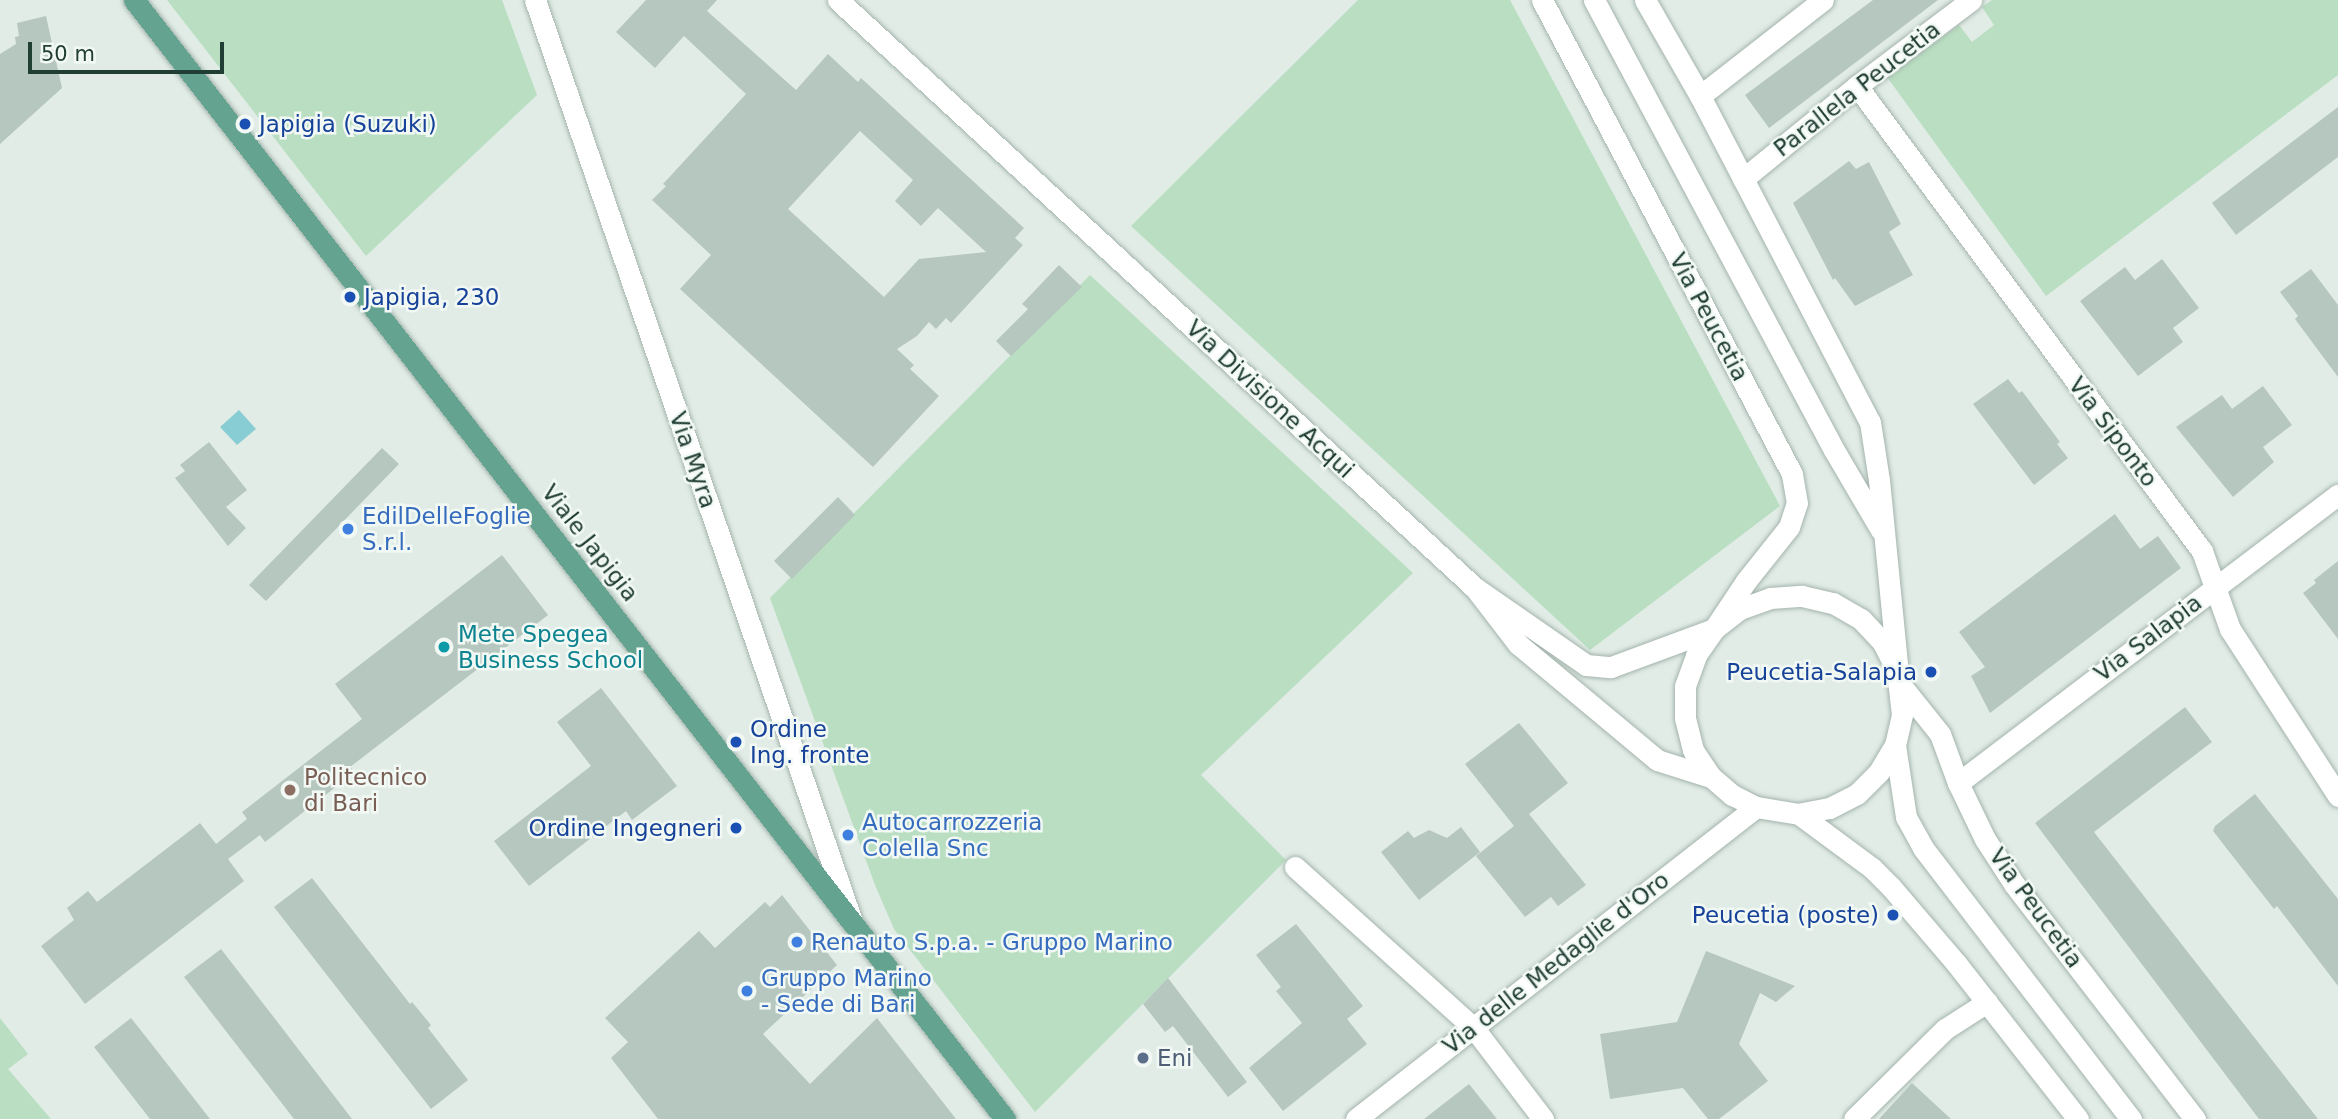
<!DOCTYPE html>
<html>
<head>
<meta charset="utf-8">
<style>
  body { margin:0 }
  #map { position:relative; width:2338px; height:1119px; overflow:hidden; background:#e1ece6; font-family:"DejaVu Sans",sans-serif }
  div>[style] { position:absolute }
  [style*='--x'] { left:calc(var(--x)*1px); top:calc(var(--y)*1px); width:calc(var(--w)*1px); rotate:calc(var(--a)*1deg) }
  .green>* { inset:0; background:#b9dec1 }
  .water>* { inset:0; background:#87cdd3 }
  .building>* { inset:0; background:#b6c7bf }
  .roads { filter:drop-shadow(0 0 2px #a4b4ad) drop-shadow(0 0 2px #a4b4ad) }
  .minor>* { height:21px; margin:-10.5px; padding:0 10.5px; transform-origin:10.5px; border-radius:10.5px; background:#fff }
  .major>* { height:21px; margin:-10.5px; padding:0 10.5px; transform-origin:10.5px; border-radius:10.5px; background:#64a38f }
  .dots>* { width:19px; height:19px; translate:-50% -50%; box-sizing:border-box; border:4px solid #f2f9f5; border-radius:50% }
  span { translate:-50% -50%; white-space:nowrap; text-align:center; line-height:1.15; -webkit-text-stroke:5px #f2f9f5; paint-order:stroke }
  .street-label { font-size:23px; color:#213e34 }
  .transit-label { font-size:23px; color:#164399 }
  .left { translate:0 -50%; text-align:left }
  .right { translate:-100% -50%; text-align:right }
  .shop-label { font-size:23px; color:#366cbe }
  .culture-label { font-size:23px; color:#0d838f }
  .education-label { font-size:23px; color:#785e54 }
  .service-label { font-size:23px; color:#4e5e75 }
  .scale { position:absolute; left:28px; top:42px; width:196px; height:32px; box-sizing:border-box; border:4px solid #213e34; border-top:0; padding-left:9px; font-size:21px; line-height:24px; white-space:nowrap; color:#213e34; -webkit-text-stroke:5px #f2f9f5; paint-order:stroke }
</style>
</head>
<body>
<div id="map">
  <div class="green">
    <div style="clip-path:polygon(167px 0,502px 0,537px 95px,366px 256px)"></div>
    <div style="clip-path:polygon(1358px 0,1510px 0,1780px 506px,1590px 650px,1131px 226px)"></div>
    <div style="clip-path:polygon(1992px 0,2338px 0,2338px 75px,2046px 296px,1887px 77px,1959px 25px,1972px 42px,1994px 25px,1982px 7px)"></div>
    <div style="clip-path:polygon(1090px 275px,1413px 573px,1201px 775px,1286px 860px,1035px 1112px,894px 929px,875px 885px,770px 598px)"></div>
    <div style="clip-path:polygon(0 1018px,28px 1054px,8px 1069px,51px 1119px,0 1119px)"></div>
  </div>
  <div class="water">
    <div style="clip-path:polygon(239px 410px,256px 429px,237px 445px,220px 427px)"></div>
  </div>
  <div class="building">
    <div style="clip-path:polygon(evenodd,646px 0,717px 0,707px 11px,796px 90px,828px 54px,858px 82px,861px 78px,1024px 228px,1015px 238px,1023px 245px,951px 323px,946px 318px,936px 329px,929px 322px,917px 336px,897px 349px,914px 365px,910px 369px,939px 396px,873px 467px,680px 289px,711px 255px,652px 200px,666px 186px,663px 184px,746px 94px,684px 36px,655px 68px,616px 32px,646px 0,860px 131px,913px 180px,895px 201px,921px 226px,938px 208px,986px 252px,919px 259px,884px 297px,788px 209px,860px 131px)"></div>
    <div style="clip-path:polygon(1873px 0,1938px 0,1769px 128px,1745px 95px)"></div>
    <div style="clip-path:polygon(46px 16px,62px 88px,0 144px,0 54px,16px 44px,15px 37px,19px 36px,17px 23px)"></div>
    <div style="clip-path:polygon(2338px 107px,2338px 157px,2236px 235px,2212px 203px)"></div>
    <div style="clip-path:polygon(1849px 161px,1856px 169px,1869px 162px,1901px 224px,1889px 232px,1913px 275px,1855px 306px,1835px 278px,1833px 280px,1793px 203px)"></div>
    <div style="clip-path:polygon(2162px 259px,2199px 308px,2173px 328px,2183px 342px,2138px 376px,2080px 301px,2125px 267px,2135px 280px)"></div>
    <div style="clip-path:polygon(1059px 265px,1082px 287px,1011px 356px,996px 341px,1028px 309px,1022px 304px)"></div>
    <div style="clip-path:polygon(2311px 269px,2338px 305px,2338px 377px,2295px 319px,2298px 316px,2280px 292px)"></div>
    <div style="clip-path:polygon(2008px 379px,2019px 393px,2022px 391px,2060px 442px,2057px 444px,2068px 458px,2034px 485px,1973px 404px)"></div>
    <div style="clip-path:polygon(2263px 386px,2292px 425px,2263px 447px,2274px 462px,2233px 497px,2176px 427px,2222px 395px,2232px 409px)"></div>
    <div style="clip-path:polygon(209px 442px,247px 490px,226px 507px,246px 528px,228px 546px,175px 478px,185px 471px,180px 465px)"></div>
    <div style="clip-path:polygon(382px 448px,399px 464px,266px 601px,249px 585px)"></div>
    <div style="clip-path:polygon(838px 497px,855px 515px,792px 579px,774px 561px)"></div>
    <div style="clip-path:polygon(2115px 514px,2140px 549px,2158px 536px,2181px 568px,1990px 713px,1971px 676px,1985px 667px,1959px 632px)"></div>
    <div style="clip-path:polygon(502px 555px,548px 615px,350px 767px,355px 772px,265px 842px,260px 835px,228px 859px,244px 881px,85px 1004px,41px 946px,74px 920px,67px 908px,88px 891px,97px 902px,200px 823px,216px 844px,247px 819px,242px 812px,362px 719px,335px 684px)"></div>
    <div style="clip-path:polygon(2338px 561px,2338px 639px,2303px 593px,2316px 583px,2314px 580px)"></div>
    <div style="clip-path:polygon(601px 688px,677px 786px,632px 820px,626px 811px,529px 886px,494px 841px,591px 766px,557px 722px)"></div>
    <div style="clip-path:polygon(2185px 707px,2212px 742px,2094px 832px,2318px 1119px,2259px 1119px,2035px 823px)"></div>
    <div style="clip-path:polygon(1519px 723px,1568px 783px,1529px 814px,1586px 885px,1558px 906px,1551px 897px,1525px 917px,1476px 856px,1514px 826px,1465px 764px)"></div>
    <div style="clip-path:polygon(2255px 794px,2338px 899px,2338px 986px,2277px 906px,2274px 909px,2213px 831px,2215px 826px)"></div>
    <div style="clip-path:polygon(1461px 827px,1480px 852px,1419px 900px,1381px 852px,1408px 831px,1414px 838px,1429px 830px,1447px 838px)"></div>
    <div style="clip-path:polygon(312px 878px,410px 1004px,412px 1002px,431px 1025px,428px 1028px,468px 1080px,431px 1109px,274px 907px)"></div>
    <div style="clip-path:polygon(782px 895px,837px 965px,763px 1034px,810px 1084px,877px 1018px,956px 1119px,658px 1119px,611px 1058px,628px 1042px,605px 1018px,699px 931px,715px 948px,765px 902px,770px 907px)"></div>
    <div style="clip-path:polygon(1296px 924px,1363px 1006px,1347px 1019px,1367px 1044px,1283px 1111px,1249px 1068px,1302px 1023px,1276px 991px,1281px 987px,1256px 955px)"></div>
    <div style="clip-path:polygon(221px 949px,279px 1024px,352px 1119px,294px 1119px,184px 977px)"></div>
    <div style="clip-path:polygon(1706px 951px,1795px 986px,1776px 1002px,1760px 993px,1739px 1044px,1768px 1081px,1719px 1119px,1708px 1119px,1683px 1088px,1610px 1099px,1600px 1034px,1677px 1022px)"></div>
    <div style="clip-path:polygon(1168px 978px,1247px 1082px,1228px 1097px,1173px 1026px,1165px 1032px,1143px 1004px)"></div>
    <div style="clip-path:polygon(131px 1018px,154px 1047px,210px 1119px,150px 1119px,94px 1047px)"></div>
    <div style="clip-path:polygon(1912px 1083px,1951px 1119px,1879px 1119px)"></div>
    <div style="clip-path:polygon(1469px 1084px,1497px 1119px,1424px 1119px)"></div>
  </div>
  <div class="roads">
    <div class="minor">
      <div style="--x:535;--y:0;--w:972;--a:71.02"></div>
      <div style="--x:838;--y:0;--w:867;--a:42.71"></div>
      <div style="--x:1475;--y:588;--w:71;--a:52.5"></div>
      <div style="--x:1518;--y:644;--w:181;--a:39.8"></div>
      <div style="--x:1657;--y:760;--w:57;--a:17.5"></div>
      <div style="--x:1594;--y:0;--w:510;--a:61.93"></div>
      <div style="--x:1834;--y:450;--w:93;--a:59.6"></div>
      <div style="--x:1645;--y:0;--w:111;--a:60.2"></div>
      <div style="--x:1700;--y:96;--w:368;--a:62.5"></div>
      <div style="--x:1870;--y:422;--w:59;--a:81.2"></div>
      <div style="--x:1879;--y:480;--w:186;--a:84.4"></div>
      <div style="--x:1857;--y:86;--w:579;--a:53.43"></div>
      <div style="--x:2202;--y:551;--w:83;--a:70.3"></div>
      <div style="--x:2230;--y:629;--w:199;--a:57.1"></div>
      <div style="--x:1700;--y:96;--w:156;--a:-38"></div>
      <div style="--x:1743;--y:179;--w:147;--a:-39.2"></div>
      <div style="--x:1857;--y:86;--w:143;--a:-37"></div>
      <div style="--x:1475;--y:588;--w:135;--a:34.7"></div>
      <div style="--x:1586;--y:665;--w:25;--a:5"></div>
      <div style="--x:1611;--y:667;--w:110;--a:-20.3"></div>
      <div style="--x:1714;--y:629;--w:33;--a:-38"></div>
      <div style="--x:1740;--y:609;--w:32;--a:-20"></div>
      <div style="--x:1770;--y:598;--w:32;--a:-4"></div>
      <div style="--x:1802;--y:596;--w:32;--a:13"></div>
      <div style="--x:1833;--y:603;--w:32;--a:30"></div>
      <div style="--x:1861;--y:619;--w:33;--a:47"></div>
      <div style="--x:1883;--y:643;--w:31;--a:63"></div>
      <div style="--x:1897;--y:671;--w:44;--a:83.5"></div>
      <div style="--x:1902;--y:715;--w:31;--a:103"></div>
      <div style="--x:1895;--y:745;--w:31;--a:121"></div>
      <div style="--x:1879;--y:772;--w:31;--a:135"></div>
      <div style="--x:1857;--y:794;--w:31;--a:153"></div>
      <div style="--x:1829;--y:808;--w:31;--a:169"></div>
      <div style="--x:1799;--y:814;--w:44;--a:-170.8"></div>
      <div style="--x:1756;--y:807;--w:27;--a:-153"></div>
      <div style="--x:1732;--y:795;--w:28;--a:-139"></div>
      <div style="--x:1711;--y:777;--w:32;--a:-124"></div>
      <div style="--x:1693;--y:750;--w:33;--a:-104"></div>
      <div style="--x:1685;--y:718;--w:32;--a:-90"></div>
      <div style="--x:1685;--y:686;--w:33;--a:-70"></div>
      <div style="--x:1696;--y:655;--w:32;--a:-55"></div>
      <div style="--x:1714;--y:629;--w:58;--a:-56.3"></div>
      <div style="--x:1746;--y:581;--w:69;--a:-51.5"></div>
      <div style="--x:1789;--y:527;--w:25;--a:-72"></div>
      <div style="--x:1797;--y:503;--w:29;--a:-100"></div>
      <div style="--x:1792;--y:474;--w:536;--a:-117.81"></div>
      <div style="--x:1900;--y:684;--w:64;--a:51.3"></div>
      <div style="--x:1940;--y:734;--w:52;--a:69.8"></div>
      <div style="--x:1958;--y:783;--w:62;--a:64.3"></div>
      <div style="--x:1985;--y:839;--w:54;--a:57.2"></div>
      <div style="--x:2014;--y:884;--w:297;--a:52.4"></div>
      <div style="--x:1895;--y:745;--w:73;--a:81.3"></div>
      <div style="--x:1906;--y:817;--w:35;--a:61"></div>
      <div style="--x:1923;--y:848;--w:342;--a:52.5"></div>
      <div style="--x:1958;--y:783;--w:477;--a:-37.2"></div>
      <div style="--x:1799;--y:814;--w:91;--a:36.5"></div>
      <div style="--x:1872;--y:868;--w:27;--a:45"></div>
      <div style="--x:1891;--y:887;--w:100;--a:49.5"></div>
      <div style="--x:1956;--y:963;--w:198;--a:52"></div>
      <div style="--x:1295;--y:867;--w:239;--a:42"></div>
      <div style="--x:1473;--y:1027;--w:116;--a:52.7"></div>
      <div style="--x:1356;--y:1119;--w:507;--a:-37.95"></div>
      <div style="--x:1854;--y:1119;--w:128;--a:-44.7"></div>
      <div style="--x:1945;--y:1029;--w:50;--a:-32.7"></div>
    </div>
    <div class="major">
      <div style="--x:134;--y:0;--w:1418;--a:52.1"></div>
    </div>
  </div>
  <div class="dots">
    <div style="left:245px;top:124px;background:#1a4fb4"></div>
    <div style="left:350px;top:297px;background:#1a4fb4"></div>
    <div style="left:348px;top:529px;background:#3f7fe0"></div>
    <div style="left:444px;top:647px;background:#0f9aa8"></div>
    <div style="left:1931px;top:672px;background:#1a4fb4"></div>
    <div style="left:736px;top:742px;background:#1a4fb4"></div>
    <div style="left:290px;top:790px;background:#8d6e63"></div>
    <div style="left:736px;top:828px;background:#1a4fb4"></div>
    <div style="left:848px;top:835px;background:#3f7fe0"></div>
    <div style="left:1893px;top:915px;background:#1a4fb4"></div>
    <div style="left:797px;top:942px;background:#3f7fe0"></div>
    <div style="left:747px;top:991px;background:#3f7fe0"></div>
    <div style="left:1143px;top:1058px;background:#5c6f8a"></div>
  </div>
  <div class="street-label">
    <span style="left:1857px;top:89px;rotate:-38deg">Parallela Peucetia</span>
    <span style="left:1709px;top:317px;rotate:62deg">Via Peucetia</span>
    <span style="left:1270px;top:399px;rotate:43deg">Via Divisione Acqui</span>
    <span style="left:2113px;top:432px;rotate:53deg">Via Siponto</span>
    <span style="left:693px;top:460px;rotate:71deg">Via Myra</span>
    <span style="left:590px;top:543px;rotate:52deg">Viale Japigia</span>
    <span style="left:2148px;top:638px;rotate:-37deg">Via Salapia</span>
    <span style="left:2036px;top:908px;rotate:54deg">Via Peucetia</span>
    <span style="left:1556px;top:963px;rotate:-38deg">Via delle Medaglie d'Oro</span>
  </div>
  <div class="transit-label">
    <span class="left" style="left:259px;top:124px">Japigia (Suzuki)</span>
    <span class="left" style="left:364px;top:297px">Japigia, 230</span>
    <span class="right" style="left:1917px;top:672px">Peucetia-Salapia</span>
    <span class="left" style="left:750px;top:742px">Ordine<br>Ing. fronte</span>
    <span class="right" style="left:722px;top:828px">Ordine Ingegneri</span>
    <span class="right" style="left:1879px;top:915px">Peucetia (poste)</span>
  </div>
  <div class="shop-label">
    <span class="left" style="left:362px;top:529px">EdilDelleFoglie<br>S.r.l.</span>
    <span class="left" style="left:862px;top:835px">Autocarrozzeria<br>Colella Snc</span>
    <span class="left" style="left:811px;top:942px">Renauto S.p.a. - Gruppo Marino</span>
    <span class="left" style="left:761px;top:991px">Gruppo Marino<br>- Sede di Bari</span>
  </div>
  <div class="culture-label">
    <span class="left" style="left:458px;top:647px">Mete Spegea<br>Business School</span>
  </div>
  <div class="education-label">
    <span class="left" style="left:304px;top:790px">Politecnico<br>di Bari</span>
  </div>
  <div class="service-label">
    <span class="left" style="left:1157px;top:1058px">Eni</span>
  </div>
  <div class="scale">50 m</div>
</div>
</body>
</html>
